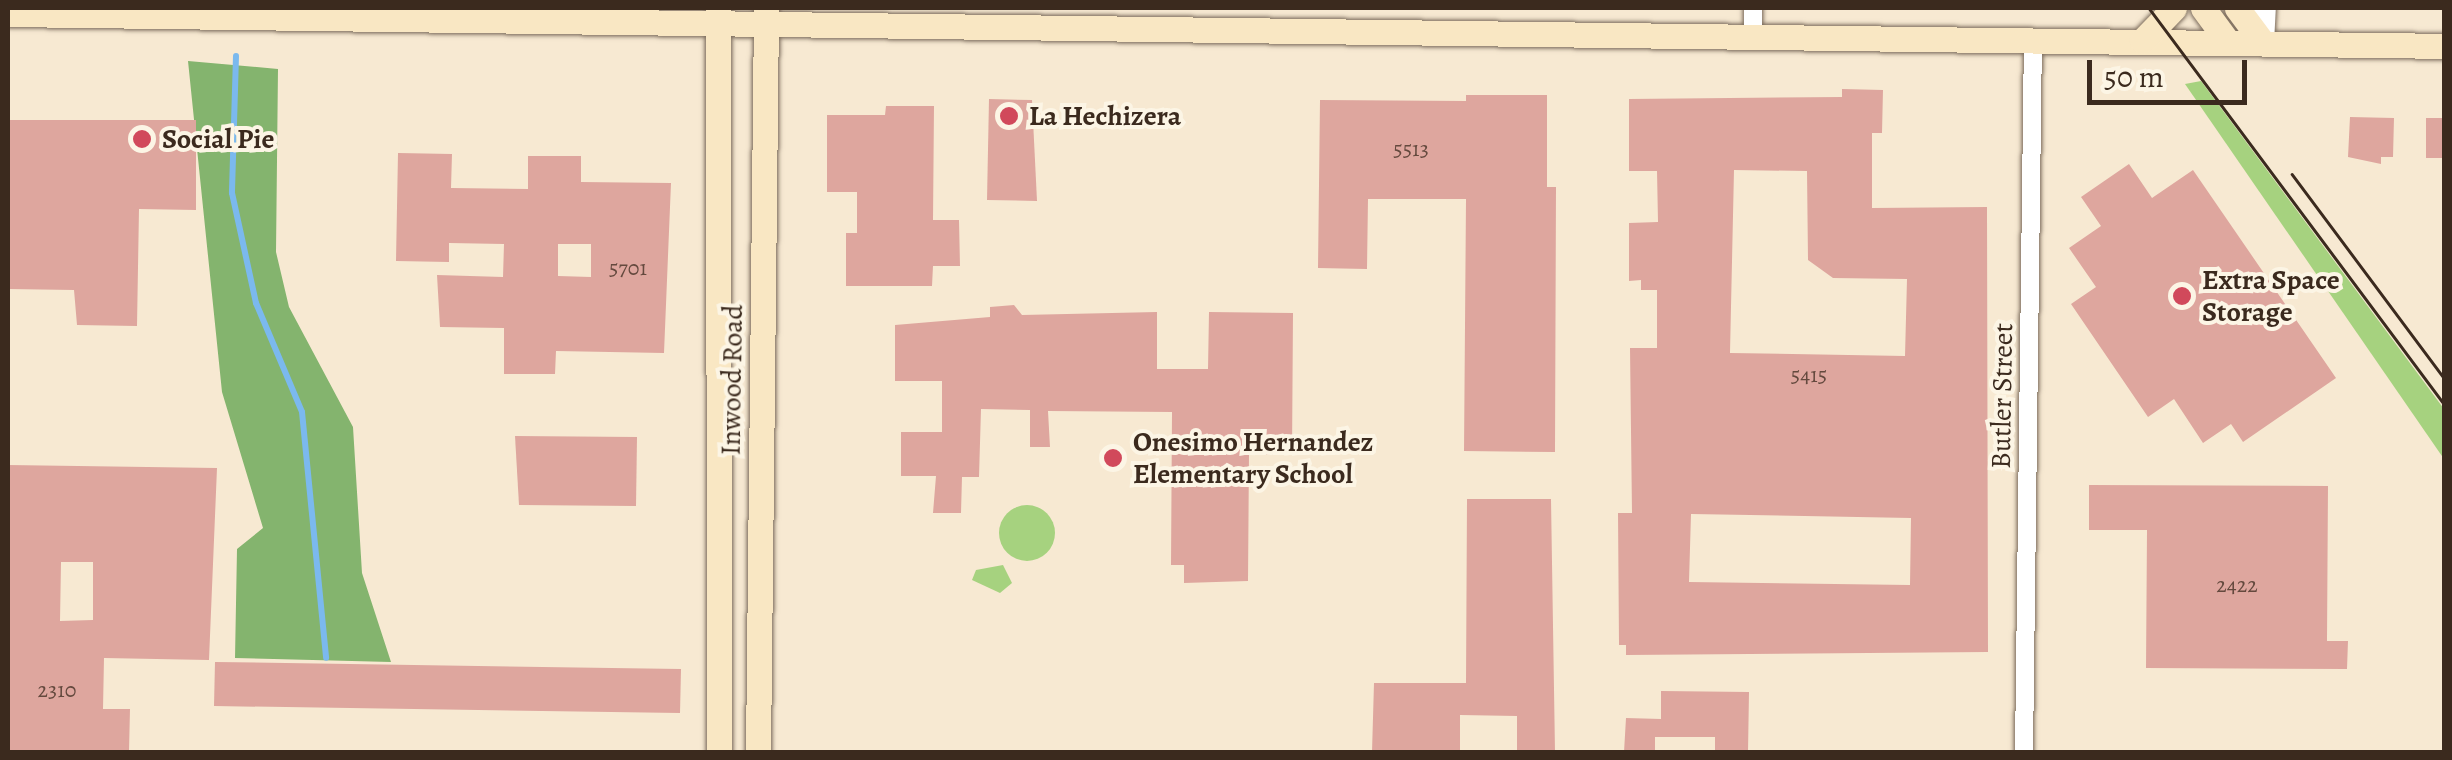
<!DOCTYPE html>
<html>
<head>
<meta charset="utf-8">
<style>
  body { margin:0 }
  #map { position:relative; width:2452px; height:760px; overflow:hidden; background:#f7e9d2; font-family:Alegreya,serif }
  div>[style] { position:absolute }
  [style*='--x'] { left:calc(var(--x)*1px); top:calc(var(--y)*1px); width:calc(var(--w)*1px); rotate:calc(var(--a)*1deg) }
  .green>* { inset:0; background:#a6d27f }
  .round { border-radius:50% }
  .forest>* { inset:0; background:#84b46e }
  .stream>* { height:6px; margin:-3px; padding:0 3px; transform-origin:3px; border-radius:3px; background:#7bb9ee }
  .building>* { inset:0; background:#dea69e }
  .roads { filter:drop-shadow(0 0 2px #7d6d5d) drop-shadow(0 0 2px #7d6d5d) }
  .minor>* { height:18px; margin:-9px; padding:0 9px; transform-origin:9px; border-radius:9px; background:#fff }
  .tertiary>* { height:22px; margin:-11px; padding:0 11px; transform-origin:11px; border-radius:11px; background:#fff }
  .secondary>* { height:25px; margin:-12.5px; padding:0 12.5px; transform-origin:12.5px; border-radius:12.5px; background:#f9e7c3 }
  .tram>* { height:2.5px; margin:-1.25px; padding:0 1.25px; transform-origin:1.25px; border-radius:1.25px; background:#3b2a1e }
  .dots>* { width:28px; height:28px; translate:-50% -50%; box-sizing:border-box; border:5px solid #fcf5e5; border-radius:50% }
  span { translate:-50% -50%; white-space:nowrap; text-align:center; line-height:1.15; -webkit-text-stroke:8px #fcf5e5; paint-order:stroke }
  .number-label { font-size:22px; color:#64493e }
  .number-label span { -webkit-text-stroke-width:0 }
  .poi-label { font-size:28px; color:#3b2a1e; font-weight:700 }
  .left { translate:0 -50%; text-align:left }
  .street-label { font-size:28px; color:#3b2a1e }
  .frame { position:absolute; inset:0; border:10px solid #3b2a1e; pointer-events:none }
  .scale { position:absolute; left:2087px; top:60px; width:160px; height:45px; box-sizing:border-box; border:5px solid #3b2a1e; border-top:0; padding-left:12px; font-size:30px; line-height:35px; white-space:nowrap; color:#3b2a1e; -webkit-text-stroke:8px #fcf5e5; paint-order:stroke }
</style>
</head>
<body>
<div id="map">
  <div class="green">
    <div style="clip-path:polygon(2201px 81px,2444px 409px,2444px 459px,2185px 84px)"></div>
    <div class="round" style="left:999px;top:505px;width:56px;height:56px"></div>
    <div style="clip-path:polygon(1003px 565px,1012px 583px,1000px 593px,972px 580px,976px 570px)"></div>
  </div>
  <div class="forest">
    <div style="clip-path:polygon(188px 61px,278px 69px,276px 252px,289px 307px,353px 427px,362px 573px,391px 662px,235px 658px,237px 549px,263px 528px,222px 392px)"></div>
  </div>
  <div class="stream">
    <div style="--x:236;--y:56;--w:137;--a:91.7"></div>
    <div style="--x:232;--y:193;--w:113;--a:77.7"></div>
    <div style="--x:256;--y:303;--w:118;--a:67.1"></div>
    <div style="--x:302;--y:412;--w:247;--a:84.4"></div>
  </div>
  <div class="building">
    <div style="clip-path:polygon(evenodd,1842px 89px,1883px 90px,1882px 133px,1872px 133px,1872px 208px,1987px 207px,1988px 652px,1626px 655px,1626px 645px,1619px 645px,1618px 513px,1632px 513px,1630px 348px,1657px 348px,1657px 290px,1641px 290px,1641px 280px,1629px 281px,1629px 223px,1658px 222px,1657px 171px,1629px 171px,1629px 99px,1842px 97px,1842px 89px,1734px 170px,1807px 171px,1808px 260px,1833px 278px,1907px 279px,1905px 356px,1730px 353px,1734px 170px,1842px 89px,1691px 514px,1911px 518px,1910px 585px,1689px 582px,1691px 514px)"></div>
    <div style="clip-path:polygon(1466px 95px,1547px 95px,1547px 187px,1556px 187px,1555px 452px,1464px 451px,1466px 199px,1368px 199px,1367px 269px,1318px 268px,1320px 100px,1466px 101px)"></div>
    <div style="clip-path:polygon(989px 99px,1032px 100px,1037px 201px,987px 200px)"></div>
    <div style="clip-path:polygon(886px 106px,934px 106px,933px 220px,959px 220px,960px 266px,933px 266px,932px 286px,846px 286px,846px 233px,857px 233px,857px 192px,827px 192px,827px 115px,885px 115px)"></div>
    <div style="clip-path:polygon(2350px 117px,2394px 118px,2393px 157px,2381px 157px,2381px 164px,2348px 157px)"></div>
    <div style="clip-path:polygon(2426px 118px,2444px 118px,2444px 158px,2426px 158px)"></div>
    <div style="clip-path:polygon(8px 120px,196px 120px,196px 210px,139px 209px,137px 326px,77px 325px,74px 290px,8px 289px)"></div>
    <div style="clip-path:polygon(evenodd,398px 153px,452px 154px,451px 188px,528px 189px,528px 156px,581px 156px,581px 182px,671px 183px,664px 353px,556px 351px,555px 374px,504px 374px,504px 328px,440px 327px,437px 275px,503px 277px,504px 244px,449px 243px,449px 262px,396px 261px,398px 153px,558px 244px,591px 244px,591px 277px,558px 276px,558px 244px)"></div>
    <div style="clip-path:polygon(2129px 164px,2152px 198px,2193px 170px,2336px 378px,2243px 442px,2231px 424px,2203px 443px,2174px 399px,2148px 417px,2071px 304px,2096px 287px,2069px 248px,2101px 226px,2081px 197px)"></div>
    <div style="clip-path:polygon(1014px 305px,1022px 315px,1157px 312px,1157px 369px,1208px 369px,1209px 312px,1293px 313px,1292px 455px,1249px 454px,1248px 581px,1184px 583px,1184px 565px,1171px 565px,1172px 412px,1048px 411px,1050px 447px,1030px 447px,1030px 410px,981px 409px,979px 477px,962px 477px,961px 513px,933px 513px,936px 476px,901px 476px,901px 432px,942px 432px,942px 381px,895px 381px,895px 325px,990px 317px,990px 307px)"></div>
    <div style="clip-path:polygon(515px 436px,637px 437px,636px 506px,519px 505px)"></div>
    <div style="clip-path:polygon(evenodd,8px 465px,217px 468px,209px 660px,104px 658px,103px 709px,130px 709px,129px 752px,10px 752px,8px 465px,61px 562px,93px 562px,93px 620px,60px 621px,61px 562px)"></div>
    <div style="clip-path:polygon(2089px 485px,2328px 486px,2327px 641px,2348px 641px,2347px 669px,2146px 668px,2147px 530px,2089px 530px)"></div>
    <div style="clip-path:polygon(1467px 499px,1551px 499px,1555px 752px,1517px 752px,1517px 716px,1460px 715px,1460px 752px,1372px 752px,1374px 683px,1466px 683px)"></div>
    <div style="clip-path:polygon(215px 662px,681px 669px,680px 713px,214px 706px)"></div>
    <div style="clip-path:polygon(1661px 691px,1749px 692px,1748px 752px,1715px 752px,1715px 737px,1655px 737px,1655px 752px,1624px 752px,1626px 718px,1661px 719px)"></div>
  </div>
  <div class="roads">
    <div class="minor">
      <div style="--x:1753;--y:35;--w:27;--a:-90"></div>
      <div style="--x:2024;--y:752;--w:712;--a:-89.28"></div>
    </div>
    <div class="tertiary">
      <div style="--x:2263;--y:43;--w:35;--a:-87"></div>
    </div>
    <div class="secondary">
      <div style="--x:718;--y:8;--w:744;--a:89.92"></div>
      <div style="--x:2203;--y:8;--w:42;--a:53.7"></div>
      <div style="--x:2237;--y:8;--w:44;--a:53.4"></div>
      <div style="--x:8;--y:14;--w:2436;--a:0.75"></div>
      <div style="--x:2142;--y:41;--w:46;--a:-45.9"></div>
      <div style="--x:758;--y:752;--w:744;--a:-89.38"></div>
    </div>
  </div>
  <div class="tram">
    <div style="--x:2149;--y:8;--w:494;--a:53.3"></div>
    <div style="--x:2292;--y:174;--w:254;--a:53.3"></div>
  </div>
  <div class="dots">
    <div style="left:1009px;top:116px;background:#d1495b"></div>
    <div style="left:142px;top:139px;background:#d1495b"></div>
    <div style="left:2182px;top:296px;background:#d1495b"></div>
    <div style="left:1113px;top:458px;background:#d1495b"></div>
  </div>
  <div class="number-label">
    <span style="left:1411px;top:150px">5513</span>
    <span style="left:628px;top:269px">5701</span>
    <span style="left:1809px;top:376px">5415</span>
    <span style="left:2237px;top:586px">2422</span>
    <span style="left:57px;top:691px">2310</span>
  </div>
  <div class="poi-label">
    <span class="left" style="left:1029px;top:116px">La Hechizera</span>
    <span class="left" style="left:162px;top:139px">Social Pie</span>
    <span class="left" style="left:2202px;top:296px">Extra Space<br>Storage</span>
    <span class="left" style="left:1133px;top:458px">Onesimo Hernandez<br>Elementary School</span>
  </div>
  <div class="street-label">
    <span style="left:732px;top:380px;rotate:-89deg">Inwood Road</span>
    <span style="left:2002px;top:396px;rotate:-89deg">Butler Street</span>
  </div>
  <div class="frame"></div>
  <div class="scale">50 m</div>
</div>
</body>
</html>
